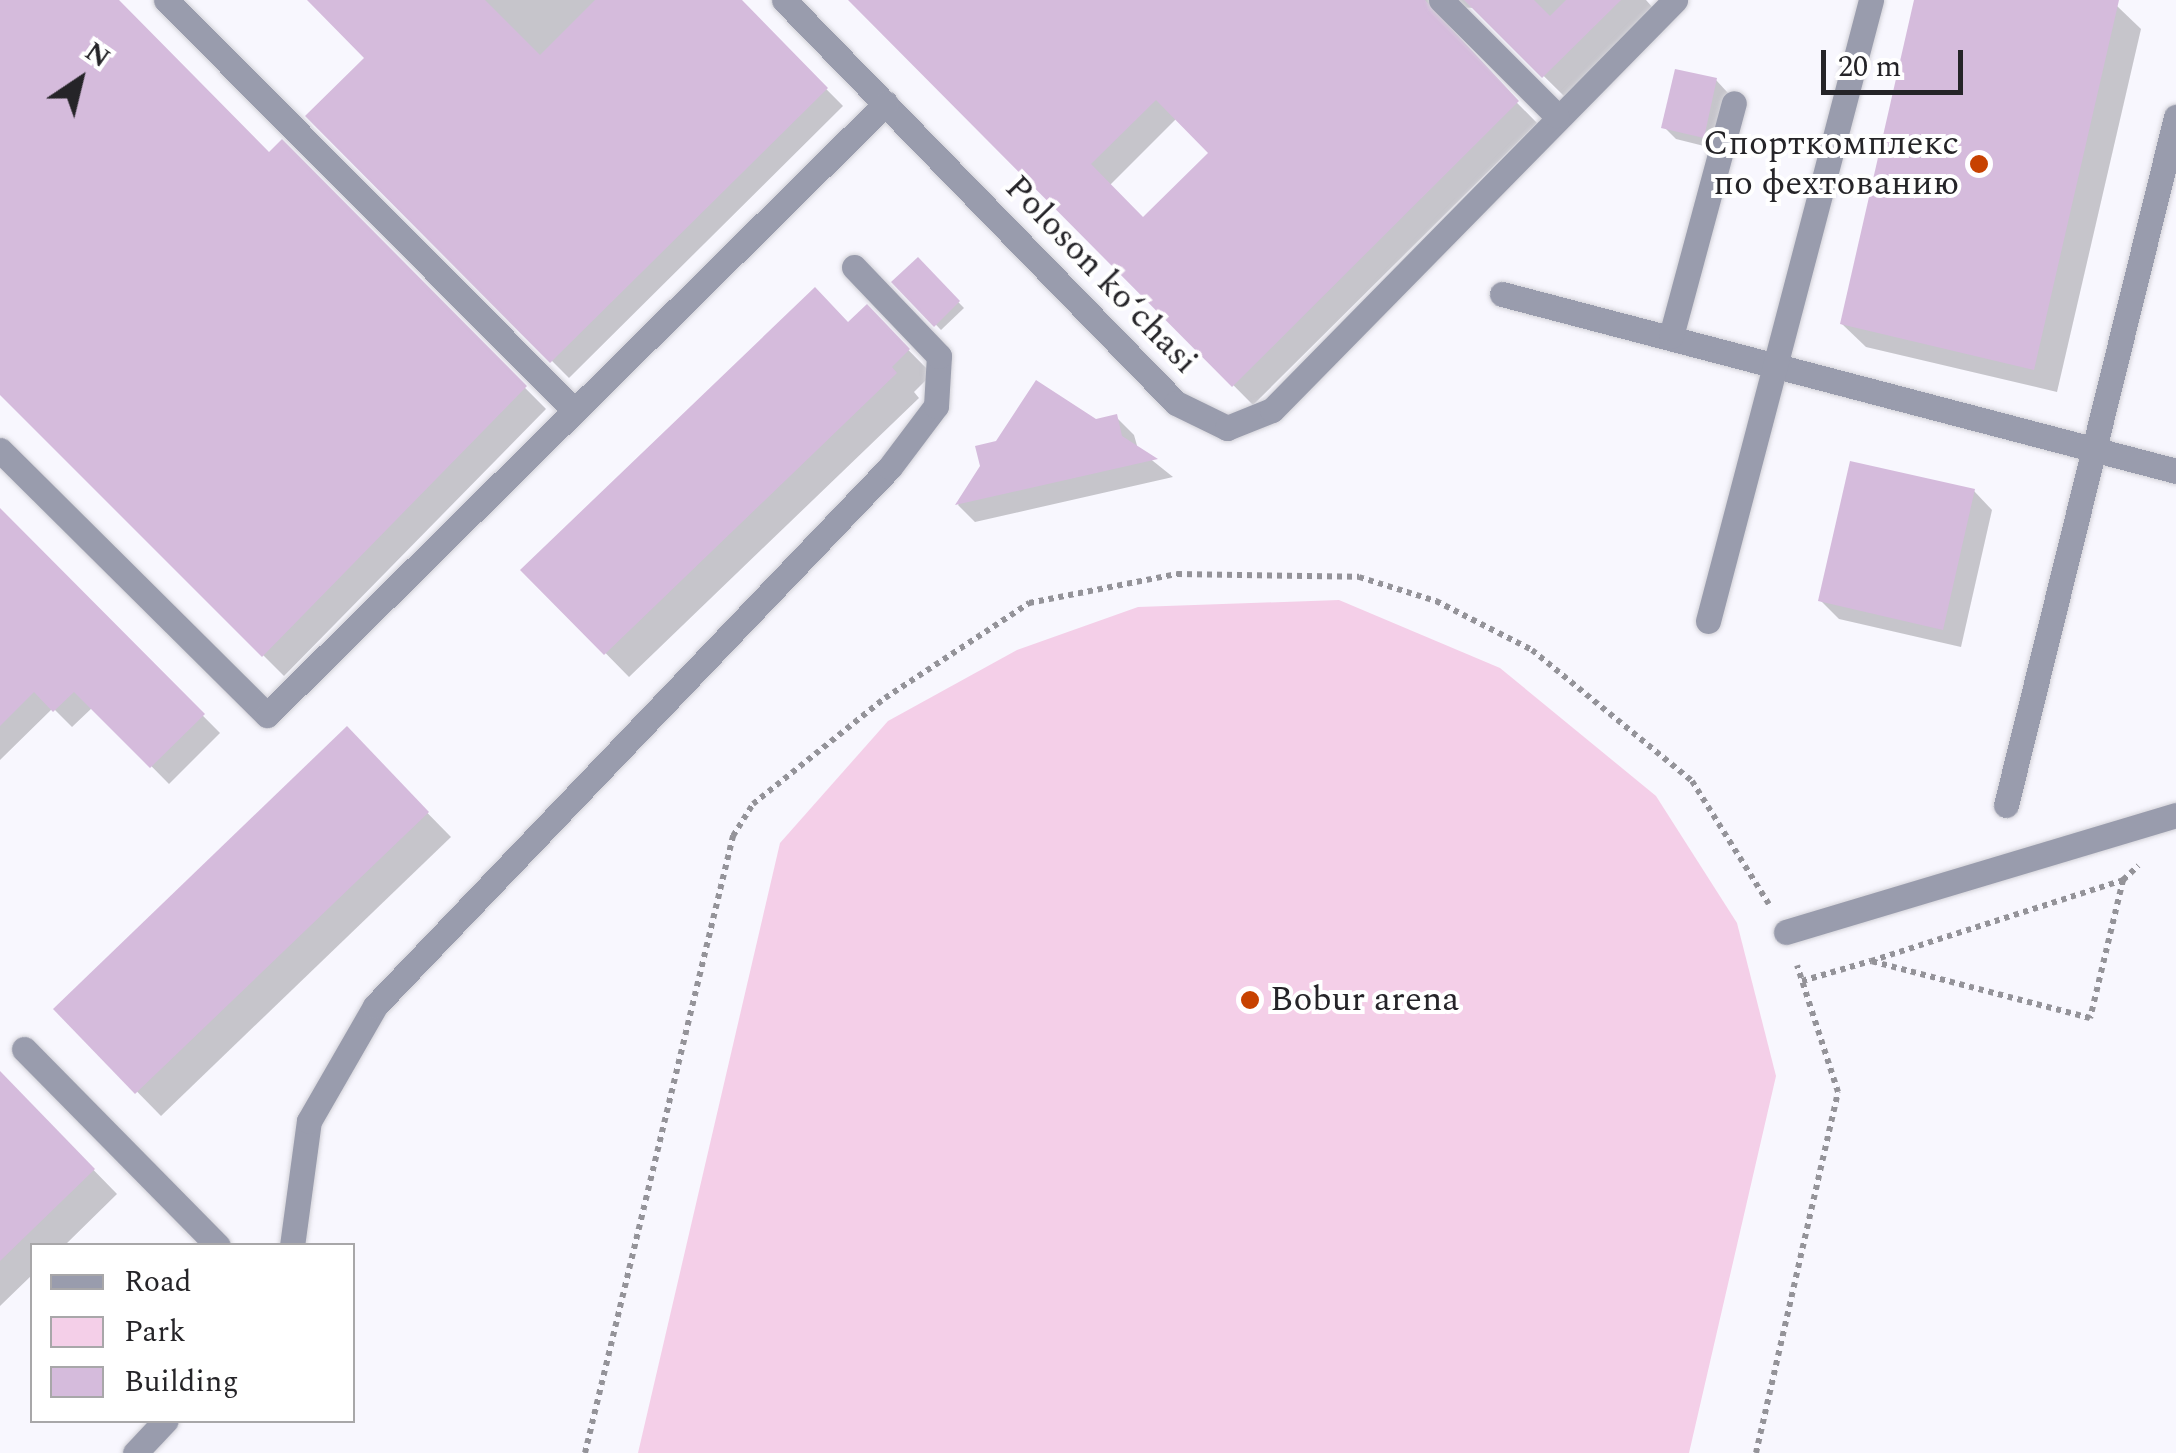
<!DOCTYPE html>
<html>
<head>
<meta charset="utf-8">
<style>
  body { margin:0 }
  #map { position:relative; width:2176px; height:1453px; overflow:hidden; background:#f8f7fe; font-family:Spectral,serif }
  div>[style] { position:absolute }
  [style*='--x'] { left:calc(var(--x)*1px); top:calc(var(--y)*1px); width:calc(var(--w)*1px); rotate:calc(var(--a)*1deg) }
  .green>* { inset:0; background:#f4cfe8 }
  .shadow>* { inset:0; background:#0003 }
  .building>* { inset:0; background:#d5bbdc }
  .path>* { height:6px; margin-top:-3px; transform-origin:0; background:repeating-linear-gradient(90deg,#949399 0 5px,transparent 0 10px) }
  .roads { filter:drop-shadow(0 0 2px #d2d1d7) drop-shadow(0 0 2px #d2d1d7) }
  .minor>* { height:25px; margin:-12.5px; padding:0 12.5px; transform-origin:12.5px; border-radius:12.5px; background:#999cad }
  .dots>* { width:28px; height:28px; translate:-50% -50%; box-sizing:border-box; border:5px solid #fff; border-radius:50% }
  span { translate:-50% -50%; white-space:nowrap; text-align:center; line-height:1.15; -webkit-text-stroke:8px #fff; paint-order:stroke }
  .poi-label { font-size:35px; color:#252428 }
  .right { translate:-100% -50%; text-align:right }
  .left { translate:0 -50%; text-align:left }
  .street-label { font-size:35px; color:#252428 }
  .legend { position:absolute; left:30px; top:1243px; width:325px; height:180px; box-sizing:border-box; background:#fff; border:2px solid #a8a7a9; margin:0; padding:12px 18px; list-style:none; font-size:30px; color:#252428 }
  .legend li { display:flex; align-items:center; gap:20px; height:50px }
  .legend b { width:50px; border:2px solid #a8a7a9 }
  .north { position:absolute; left:30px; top:30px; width:100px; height:100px; -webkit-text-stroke:8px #fff; paint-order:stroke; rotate:35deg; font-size:28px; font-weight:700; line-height:40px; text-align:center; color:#252428 }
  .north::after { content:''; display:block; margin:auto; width:35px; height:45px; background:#252428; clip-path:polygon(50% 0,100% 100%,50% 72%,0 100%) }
  .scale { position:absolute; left:1821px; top:50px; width:142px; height:45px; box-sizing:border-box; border:5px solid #252428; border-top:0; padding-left:12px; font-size:30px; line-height:35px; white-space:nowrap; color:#252428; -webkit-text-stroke:8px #fff; paint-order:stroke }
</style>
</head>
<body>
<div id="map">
  <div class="green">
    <div style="clip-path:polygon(1339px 600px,1500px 668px,1656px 796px,1737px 923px,1776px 1076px,1689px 1453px,638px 1453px,780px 843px,888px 721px,1017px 650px,1138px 607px)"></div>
  </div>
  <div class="shadow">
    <div style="clip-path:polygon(0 0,115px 0,270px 155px,282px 143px,546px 409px,284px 676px,0 391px)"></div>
    <div style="clip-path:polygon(310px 0,738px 0,843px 106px,569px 378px,308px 116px,368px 58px)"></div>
    <div style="clip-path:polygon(evenodd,852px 0,1646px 0,1653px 8px,1564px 96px,1475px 8px,1450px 7px,1449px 34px,1537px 123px,1253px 405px,852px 0,1177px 118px,1212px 153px,1143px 221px,1109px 186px,1177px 118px)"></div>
    <div style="clip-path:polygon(1917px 0,2092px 0,2117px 6px,2141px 29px,2057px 392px,1866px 347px,1842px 324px)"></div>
    <div style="clip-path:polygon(1716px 80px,1728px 93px,1716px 149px,1676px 139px,1664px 127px)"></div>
    <div style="clip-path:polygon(918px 261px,964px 308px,941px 330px,895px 282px)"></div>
    <div style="clip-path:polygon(867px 308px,932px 374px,914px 392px,919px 398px,629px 677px,524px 570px)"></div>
    <div style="clip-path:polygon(1116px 417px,1134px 435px,1138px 449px,1173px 477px,975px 522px,958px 505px,998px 443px)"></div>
    <div style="clip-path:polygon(1974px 491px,1992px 510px,1961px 647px,1839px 619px,1821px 601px)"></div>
    <div style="clip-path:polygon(0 511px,220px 733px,169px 784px,93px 707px,72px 727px,53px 708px,0 760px)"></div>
    <div style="clip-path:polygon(346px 730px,451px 837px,161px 1116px,56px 1009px)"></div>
    <div style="clip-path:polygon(0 1074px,117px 1194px,64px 1246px,32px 1246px,32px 1275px,0 1306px)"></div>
  </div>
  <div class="building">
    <div style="clip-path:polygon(0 0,119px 0,269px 152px,282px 139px,527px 386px,262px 657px,0 395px)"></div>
    <div style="clip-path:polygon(307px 0,485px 0,540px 55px,595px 0,742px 0,828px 88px,550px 363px,305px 116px,364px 58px)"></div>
    <div style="clip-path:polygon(evenodd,848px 0,1425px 0,1519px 101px,1232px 387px,848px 0,1156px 100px,1208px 153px,1143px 217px,1091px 164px,1156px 100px)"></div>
    <div style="clip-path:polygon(1464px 0,1534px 0,1550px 16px,1566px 0,1621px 0,1542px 78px)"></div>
    <div style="clip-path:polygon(1914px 0,2119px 0,2034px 370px,1840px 324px)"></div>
    <div style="clip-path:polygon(1675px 69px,1717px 78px,1704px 138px,1661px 128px)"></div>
    <div style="clip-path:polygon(918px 257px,960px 301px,934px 327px,891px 282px)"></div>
    <div style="clip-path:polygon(815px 287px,848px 322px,867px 304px,910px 349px,892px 367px,897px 373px,604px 655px,520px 570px)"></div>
    <div style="clip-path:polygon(1036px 380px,1096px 419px,1117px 414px,1122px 436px,1158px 459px,955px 505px,980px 466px,975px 446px,996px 441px)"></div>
    <div style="clip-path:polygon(1850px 461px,1975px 489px,1943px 630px,1818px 601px)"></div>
    <div style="clip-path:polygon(0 508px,205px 714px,150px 768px,74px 692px,53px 712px,34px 692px,0 726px)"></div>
    <div style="clip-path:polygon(347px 726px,429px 812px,135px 1094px,53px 1009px)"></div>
    <div style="clip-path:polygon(0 1071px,95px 1169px,0 1261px)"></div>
  </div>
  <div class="path">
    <div style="--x:2123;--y:880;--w:142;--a:103.4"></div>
    <div style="--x:2090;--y:1018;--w:226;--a:-165.4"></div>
    <div style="--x:1871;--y:961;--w:265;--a:-17.8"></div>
    <div style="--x:2123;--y:880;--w:21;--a:-43"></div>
    <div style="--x:1802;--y:981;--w:72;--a:-16.2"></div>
    <div style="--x:585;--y:1453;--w:635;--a:-76.51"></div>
    <div style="--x:733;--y:836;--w:38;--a:-58"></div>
    <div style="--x:753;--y:804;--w:169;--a:-38.8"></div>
    <div style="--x:885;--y:698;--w:173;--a:-33.4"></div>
    <div style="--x:1029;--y:603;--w:151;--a:-11.1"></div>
    <div style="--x:1177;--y:574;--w:182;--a:0.9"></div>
    <div style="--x:1359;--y:577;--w:81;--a:17.3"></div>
    <div style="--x:1436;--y:601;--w:108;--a:27"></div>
    <div style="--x:1532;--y:650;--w:207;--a:39.3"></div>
    <div style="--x:1692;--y:781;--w:145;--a:58"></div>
    <div style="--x:1756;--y:1453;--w:370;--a:-77.2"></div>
    <div style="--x:1838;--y:1092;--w:133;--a:-107.9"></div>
  </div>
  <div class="roads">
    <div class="minor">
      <div style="--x:166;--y:0;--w:576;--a:45.14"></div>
      <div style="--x:784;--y:0;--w:562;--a:45.79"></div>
      <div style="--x:1176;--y:403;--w:57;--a:26.1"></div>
      <div style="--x:1227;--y:428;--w:48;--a:-21.8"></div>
      <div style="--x:1272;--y:410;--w:575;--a:-45.49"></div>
      <div style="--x:1441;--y:0;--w:163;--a:45"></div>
      <div style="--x:1502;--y:294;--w:697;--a:14.71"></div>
      <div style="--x:1671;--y:336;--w:241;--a:-74.9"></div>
      <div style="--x:0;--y:450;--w:376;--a:44.8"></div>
      <div style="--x:267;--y:715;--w:870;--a:-44.67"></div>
      <div style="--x:1708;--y:621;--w:642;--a:-75.29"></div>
      <div style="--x:2006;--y:805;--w:709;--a:-76.12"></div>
      <div style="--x:1786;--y:932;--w:407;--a:-16.7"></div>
      <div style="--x:24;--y:1049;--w:276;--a:45.4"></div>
      <div style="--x:292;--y:1246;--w:126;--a:-82.3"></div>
      <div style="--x:309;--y:1121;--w:133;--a:-60.1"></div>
      <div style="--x:375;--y:1006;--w:745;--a:-46.3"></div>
      <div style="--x:890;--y:467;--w:76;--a:-53"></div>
      <div style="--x:936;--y:406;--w:50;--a:-86.6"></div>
      <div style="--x:939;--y:356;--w:123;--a:-133.7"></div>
      <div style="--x:135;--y:1453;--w:45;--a:-46.8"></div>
    </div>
  </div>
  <div class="dots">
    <div style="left:1979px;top:164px;background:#c74200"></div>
    <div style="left:1250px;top:1000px;background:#c74200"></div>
  </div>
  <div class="poi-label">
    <span class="right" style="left:1959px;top:164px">Спорткомплекс<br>по фехтованию</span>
    <span class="left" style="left:1270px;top:1000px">Bobur arena</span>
  </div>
  <div class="street-label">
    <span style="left:1101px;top:275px;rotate:46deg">Poloson koʻchasi</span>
  </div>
  <ul class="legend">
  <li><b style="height:12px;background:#999cad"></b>Road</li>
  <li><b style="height:28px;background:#f4cfe8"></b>Park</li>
  <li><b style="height:28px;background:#d5bbdc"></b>Building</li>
  </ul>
  <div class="north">N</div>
  <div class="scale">20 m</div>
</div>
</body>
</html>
